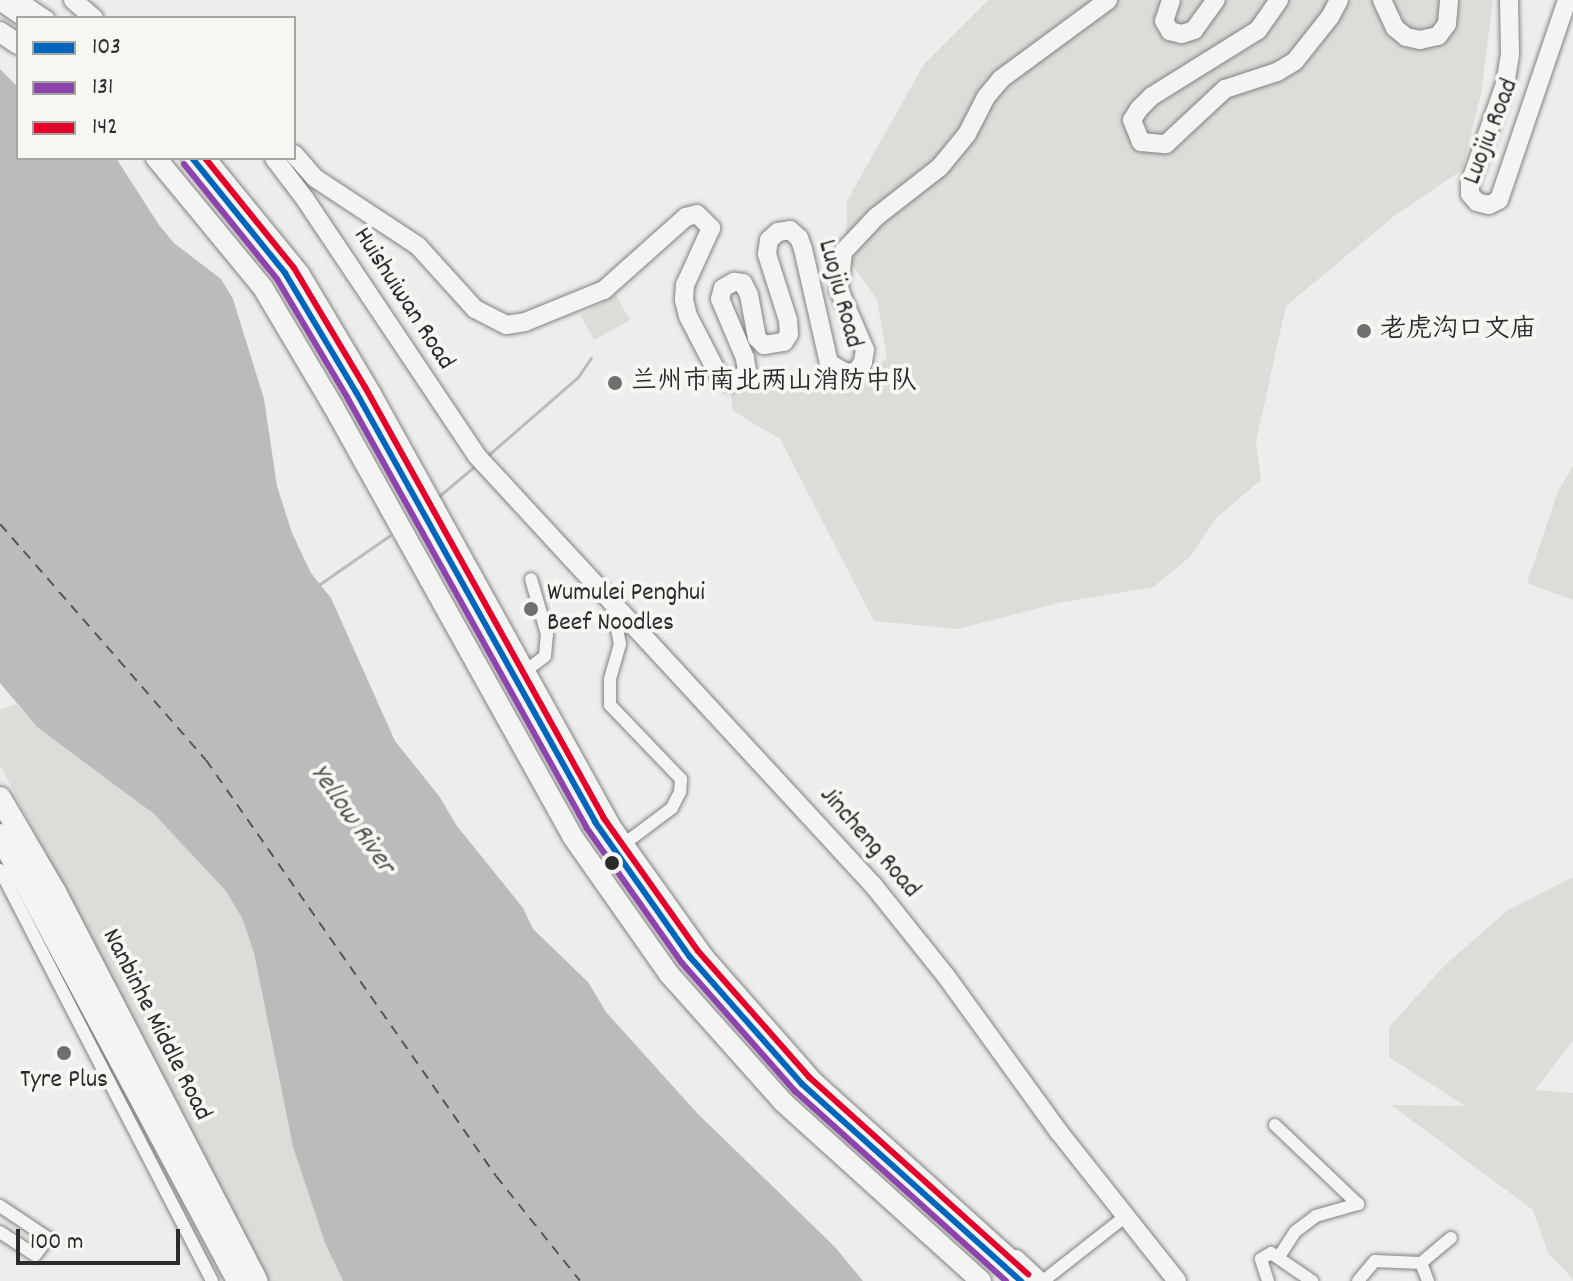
<!DOCTYPE html>
<html>
<head>
<meta charset="utf-8">
<style>
  body { margin:0 }
  #map { position:relative; width:1573px; height:1281px; overflow:hidden; background:#ededeb; font-family:Dekko,"LXGW WenKai TC",sans-serif }
  div>[style] { position:absolute }
  [style*='--x'] { left:calc(var(--x)*1px); top:calc(var(--y)*1px); width:calc(var(--w)*1px); rotate:calc(var(--a)*1deg) }
  .green>* { inset:0; background:#dcdcd9 }
  .water>* { inset:0; background:#bbbbb9 }
  .stream>* { height:3px; margin:-1.5px; padding:0 1.5px; transform-origin:1.5px; border-radius:1.5px; background:#bbbbb9 }
  .ferry>* { height:2px; margin-top:-1px; transform-origin:0; background:repeating-linear-gradient(90deg,#565655 0 10px,transparent 0 18px) }
  .roads { filter:drop-shadow(0 0 2px #828281) drop-shadow(0 0 2px #828281) }
  .street>* { height:12px; margin:-6px; padding:0 6px; transform-origin:6px; border-radius:6px; background:#f4f4f2 }
  .secondary>* { height:18px; margin:-9px; padding:0 9px; transform-origin:9px; border-radius:9px; background:#f4f4f2 }
  .primary>* { height:20px; margin:-10px; padding:0 10px; transform-origin:10px; border-radius:10px; background:#f4f4f2 }
  .highway>* { height:22px; margin:-11px; padding:0 11px; transform-origin:11px; border-radius:11px; background:#f4f4f2 }
  .bus-1>* { height:6px; margin:-3px; padding:0 3px; transform-origin:3px; border-radius:3px; background:#0065bd }
  .bus-2>* { height:6px; margin:-3px; padding:0 3px; transform-origin:3px; border-radius:3px; background:#8e44ad }
  .bus-3>* { height:6px; margin:-3px; padding:0 3px; transform-origin:3px; border-radius:3px; background:#e4002b }
  .dots>* { width:22px; height:22px; translate:-50% -50%; box-sizing:border-box; border:4px solid #f6f6f2; border-radius:50% }
  span { translate:-50% -50%; white-space:nowrap; text-align:center; line-height:1.15; -webkit-text-stroke:8px #f6f6f2; paint-order:stroke }
  .street-label { font-size:26px; color:#2b2b2b }
  .poi-label { font-size:26px; color:#2b2b2b }
  .left { translate:0 -50%; text-align:left }
  .water-label { font-size:28px; color:#565655; font-style:italic }
  .legend { position:absolute; left:16px; top:16px; width:280px; height:144px; box-sizing:border-box; background:#f6f6f2; border:2px solid #a5a5a2; margin:0; padding:10px 14px; list-style:none; font-size:24px; color:#2b2b2b }
  .legend li { display:flex; align-items:center; gap:16px; height:40px }
  .legend b { width:40px; border:2px solid #a5a5a2 }
  .scale { position:absolute; left:16px; top:1229px; width:164px; height:36px; box-sizing:border-box; border:4px solid #2b2b2b; border-top:0; padding-left:10px; font-size:24px; line-height:28px; white-space:nowrap; color:#2b2b2b; -webkit-text-stroke:6px #f6f6f2; paint-order:stroke }
</style>
</head>
<body>
<div id="map">
  <div class="green">
    <div style="clip-path:polygon(988px 0,1493px 0,1481px 94px,1462px 170px,1393px 217px,1286px 306px,1256px 442px,1261px 480px,1216px 518px,1190px 557px,1153px 587px,1063px 602px,958px 629px,874px 621px,780px 439px,733px 411px,730px 391px,783px 387px,847px 392px,887px 358px,877px 300px,846px 255px,847px 201px,924px 64px)"></div>
    <div style="clip-path:polygon(616px 295px,630px 320px,594px 340px,580px 315px)"></div>
    <div style="clip-path:polygon(1573px 465px,1573px 600px,1527px 583px,1557px 494px)"></div>
    <div style="clip-path:polygon(16px 704px,37px 727px,120px 786px,174px 832px,226px 891px,243px 920px,254px 953px,293px 1147px,325px 1243px,343px 1281px,267px 1281px,0 765px,0 710px)"></div>
    <div style="clip-path:polygon(1573px 877px,1573px 1041px,1535px 1090px,1573px 1093px,1573px 1279px,1548px 1253px,1533px 1210px,1391px 1105px,1465px 1106px,1389px 1057px,1389px 1027px,1445px 965px,1508px 910px)"></div>
  </div>
  <div class="water">
    <div style="clip-path:polygon(0 69px,18px 87px,18px 158px,116px 158px,159px 225px,174px 243px,221px 279px,233px 299px,264px 399px,277px 486px,292px 533px,311px 573px,331px 598px,395px 741px,439px 796px,457px 826px,523px 908px,533px 929px,588px 982px,606px 1012px,697px 1113px,835px 1247px,863px 1281px,343px 1281px,325px 1243px,293px 1147px,254px 953px,243px 920px,226px 891px,154px 814px,37px 727px,0 683px)"></div>
  </div>
  <div class="stream">
    <div style="--x:486;--y:457;--w:122;--a:-41"></div>
    <div style="--x:578;--y:377;--w:23;--a:-56"></div>
    <div style="--x:438;--y:497;--w:51;--a:-40.2"></div>
    <div style="--x:317;--y:586;--w:88;--a:-34.8"></div>
  </div>
  <div class="ferry">
    <div style="--x:0;--y:524;--w:313;--a:48.9"></div>
    <div style="--x:206;--y:760;--w:507;--a:55.12"></div>
    <div style="--x:496;--y:1176;--w:134;--a:51.3"></div>
  </div>
  <div class="roads">
    <div class="street">
      <div style="--x:22;--y:0;--w:32;--a:34"></div>
      <div style="--x:210;--y:158;--w:147;--a:50.8"></div>
      <div style="--x:303;--y:272;--w:141;--a:59.2"></div>
      <div style="--x:375;--y:393;--w:491;--a:61"></div>
      <div style="--x:613;--y:823;--w:162;--a:54.5"></div>
      <div style="--x:707;--y:955;--w:167;--a:48.7"></div>
      <div style="--x:817;--y:1080;--w:268;--a:42"></div>
      <div style="--x:612;--y:604;--w:41;--a:78.7"></div>
      <div style="--x:620;--y:644;--w:37;--a:106"></div>
      <div style="--x:610;--y:680;--w:25;--a:90"></div>
      <div style="--x:610;--y:705;--w:103;--a:46.2"></div>
      <div style="--x:681;--y:779;--w:13;--a:94"></div>
      <div style="--x:680;--y:792;--w:18;--a:117"></div>
      <div style="--x:672;--y:808;--w:65;--a:143.1"></div>
      <div style="--x:528;--y:669;--w:21;--a:-37"></div>
      <div style="--x:545;--y:656;--w:22;--a:-85"></div>
      <div style="--x:547;--y:634;--w:57;--a:-106.2"></div>
      <div style="--x:0;--y:870;--w:462;--a:62.7"></div>
      <div style="--x:1275;--y:1125;--w:115;--a:43.6"></div>
      <div style="--x:1358;--y:1204;--w:44;--a:164.1"></div>
      <div style="--x:1316;--y:1216;--w:26;--a:143"></div>
      <div style="--x:1295;--y:1232;--w:30;--a:123"></div>
      <div style="--x:0;--y:1206;--w:58;--a:33.7"></div>
      <div style="--x:48;--y:1238;--w:21;--a:127"></div>
      <div style="--x:35;--y:1255;--w:42;--a:-146.7"></div>
      <div style="--x:1043;--y:1281;--w:105;--a:-38.1"></div>
      <div style="--x:1268;--y:1281;--w:23;--a:-108"></div>
      <div style="--x:1261;--y:1259;--w:12;--a:-31"></div>
      <div style="--x:1271;--y:1253;--w:50;--a:34.3"></div>
      <div style="--x:1358;--y:1281;--w:26;--a:-50"></div>
      <div style="--x:1375;--y:1261;--w:46;--a:2.5"></div>
      <div style="--x:1428;--y:1281;--w:19;--a:-111"></div>
      <div style="--x:1421;--y:1263;--w:39;--a:-40"></div>
    </div>
    <div class="secondary">
      <div style="--x:73;--y:0;--w:28;--a:41"></div>
      <div style="--x:1171;--y:0;--w:22;--a:108"></div>
      <div style="--x:1164;--y:21;--w:12;--a:59"></div>
      <div style="--x:1170;--y:31;--w:12;--a:14"></div>
      <div style="--x:1182;--y:34;--w:13;--a:-18"></div>
      <div style="--x:1194;--y:30;--w:37;--a:-54"></div>
      <div style="--x:1279;--y:0;--w:37;--a:125"></div>
      <div style="--x:1258;--y:30;--w:125;--a:148.1"></div>
      <div style="--x:1152;--y:96;--w:18;--a:135"></div>
      <div style="--x:1139;--y:109;--w:13;--a:122"></div>
      <div style="--x:1132;--y:120;--w:24;--a:68"></div>
      <div style="--x:1141;--y:142;--w:25;--a:5"></div>
      <div style="--x:1166;--y:144;--w:81;--a:-43"></div>
      <div style="--x:1225;--y:89;--w:55;--a:-18.1"></div>
      <div style="--x:1277;--y:72;--w:21;--a:-31"></div>
      <div style="--x:1295;--y:61;--w:56;--a:-51.5"></div>
      <div style="--x:1330;--y:17;--w:19;--a:-62"></div>
      <div style="--x:1382;--y:0;--w:31;--a:65"></div>
      <div style="--x:1395;--y:28;--w:14;--a:39"></div>
      <div style="--x:1406;--y:37;--w:14;--a:12"></div>
      <div style="--x:1420;--y:40;--w:18;--a:-13"></div>
      <div style="--x:1438;--y:36;--w:15;--a:-53"></div>
      <div style="--x:1447;--y:24;--w:24;--a:-85"></div>
      <div style="--x:1509;--y:0;--w:54;--a:88.9"></div>
      <div style="--x:1510;--y:54;--w:30;--a:99"></div>
      <div style="--x:1505;--y:84;--w:105;--a:109.5"></div>
      <div style="--x:1470;--y:183;--w:11;--a:90"></div>
      <div style="--x:1470;--y:194;--w:11;--a:49"></div>
      <div style="--x:1477;--y:202;--w:12;--a:14"></div>
      <div style="--x:1489;--y:205;--w:11;--a:-27"></div>
      <div style="--x:1499;--y:200;--w:211;--a:-71.2"></div>
      <div style="--x:294;--y:154;--w:32;--a:49"></div>
      <div style="--x:315;--y:178;--w:123;--a:33.4"></div>
      <div style="--x:418;--y:246;--w:85;--a:47.9"></div>
      <div style="--x:475;--y:309;--w:35;--a:27"></div>
      <div style="--x:506;--y:325;--w:19;--a:-9"></div>
      <div style="--x:525;--y:322;--w:85;--a:-22.1"></div>
      <div style="--x:604;--y:290;--w:110;--a:-41.7"></div>
      <div style="--x:686;--y:217;--w:11;--a:-15"></div>
      <div style="--x:697;--y:214;--w:20;--a:45"></div>
      <div style="--x:711;--y:228;--w:63;--a:114.5"></div>
      <div style="--x:685;--y:285;--w:15;--a:94"></div>
      <div style="--x:684;--y:300;--w:16;--a:76"></div>
      <div style="--x:688;--y:316;--w:68;--a:62.7"></div>
      <div style="--x:719;--y:376;--w:13;--a:29"></div>
      <div style="--x:730;--y:382;--w:11;--a:-22"></div>
      <div style="--x:740;--y:378;--w:10;--a:-45"></div>
      <div style="--x:747;--y:371;--w:13;--a:-99"></div>
      <div style="--x:745;--y:358;--w:64;--a:-113"></div>
      <div style="--x:720;--y:299;--w:11;--a:-75"></div>
      <div style="--x:723;--y:288;--w:13;--a:-29"></div>
      <div style="--x:734;--y:282;--w:9;--a:6"></div>
      <div style="--x:743;--y:283;--w:13;--a:63"></div>
      <div style="--x:749;--y:295;--w:44;--a:79.5"></div>
      <div style="--x:757;--y:338;--w:10;--a:45"></div>
      <div style="--x:764;--y:345;--w:20;--a:-9"></div>
      <div style="--x:784;--y:342;--w:9;--a:-58"></div>
      <div style="--x:789;--y:334;--w:14;--a:-94"></div>
      <div style="--x:788;--y:320;--w:69;--a:-107.7"></div>
      <div style="--x:767;--y:254;--w:14;--a:-82"></div>
      <div style="--x:769;--y:240;--w:12;--a:-42"></div>
      <div style="--x:778;--y:232;--w:12;--a:-9"></div>
      <div style="--x:790;--y:230;--w:12;--a:42"></div>
      <div style="--x:799;--y:238;--w:12;--a:70"></div>
      <div style="--x:803;--y:249;--w:117;--a:77.2"></div>
      <div style="--x:829;--y:363;--w:20;--a:30"></div>
      <div style="--x:846;--y:373;--w:11;--a:-10"></div>
      <div style="--x:857;--y:371;--w:11;--a:-56"></div>
      <div style="--x:863;--y:362;--w:12;--a:-81"></div>
      <div style="--x:865;--y:350;--w:65;--a:-113.4"></div>
      <div style="--x:839;--y:290;--w:38;--a:-84"></div>
      <div style="--x:843;--y:252;--w:48;--a:-46.7"></div>
      <div style="--x:876;--y:217;--w:81;--a:-38"></div>
      <div style="--x:940;--y:167;--w:43;--a:-50.7"></div>
      <div style="--x:967;--y:134;--w:42;--a:-62.8"></div>
      <div style="--x:986;--y:97;--w:23;--a:-50"></div>
      <div style="--x:1001;--y:79;--w:133;--a:-36.4"></div>
      <div style="--x:274;--y:158;--w:51;--a:52.9"></div>
      <div style="--x:305;--y:199;--w:309;--a:56.2"></div>
      <div style="--x:477;--y:456;--w:584;--a:47.29"></div>
      <div style="--x:873;--y:885;--w:117;--a:51.3"></div>
      <div style="--x:946;--y:976;--w:193;--a:54.1"></div>
      <div style="--x:1059;--y:1132;--w:190;--a:51.6"></div>
      <div style="--x:1016;--y:1259;--w:33;--a:43"></div>
    </div>
    <div class="primary">
      <div style="--x:0;--y:0;--w:32;--a:34"></div>
      <div style="--x:0;--y:32;--w:22;--a:34"></div>
      <div style="--x:156;--y:158;--w:168;--a:50.5"></div>
      <div style="--x:263;--y:288;--w:137;--a:59.3"></div>
      <div style="--x:333;--y:406;--w:492;--a:60.9"></div>
      <div style="--x:572;--y:836;--w:169;--a:54.9"></div>
      <div style="--x:669;--y:974;--w:171;--a:48.3"></div>
      <div style="--x:783;--y:1102;--w:267;--a:42.1"></div>
      <div style="--x:192;--y:158;--w:148;--a:51"></div>
      <div style="--x:285;--y:273;--w:139;--a:59.2"></div>
      <div style="--x:356;--y:392;--w:492;--a:60.9"></div>
      <div style="--x:595;--y:822;--w:165;--a:54.9"></div>
      <div style="--x:690;--y:957;--w:169;--a:48.6"></div>
      <div style="--x:802;--y:1084;--w:295;--a:42"></div>
    </div>
    <div class="highway">
      <div style="--x:0;--y:798;--w:109;--a:59.7"></div>
      <div style="--x:55;--y:892;--w:438;--a:62.6"></div>
      <div style="--x:0;--y:835;--w:506;--a:61.91"></div>
    </div>
  </div>
  <div class="bus-1">
    <div style="--x:192;--y:158;--w:148;--a:51"></div>
    <div style="--x:285;--y:273;--w:139;--a:59.2"></div>
    <div style="--x:356;--y:392;--w:492;--a:60.9"></div>
    <div style="--x:595;--y:822;--w:165;--a:54.9"></div>
    <div style="--x:690;--y:957;--w:169;--a:48.6"></div>
    <div style="--x:802;--y:1084;--w:295;--a:42"></div>
  </div>
  <div class="bus-2">
    <div style="--x:184;--y:164;--w:148;--a:51"></div>
    <div style="--x:277;--y:279;--w:137;--a:59.3"></div>
    <div style="--x:347;--y:397;--w:492;--a:60.9"></div>
    <div style="--x:586;--y:827;--w:166;--a:54.8"></div>
    <div style="--x:682;--y:963;--w:171;--a:48.6"></div>
    <div style="--x:795;--y:1091;--w:284;--a:42"></div>
  </div>
  <div class="bus-3">
    <div style="--x:205;--y:158;--w:141;--a:51"></div>
    <div style="--x:294;--y:268;--w:139;--a:59.2"></div>
    <div style="--x:365;--y:387;--w:491;--a:61"></div>
    <div style="--x:603;--y:817;--w:164;--a:54.7"></div>
    <div style="--x:698;--y:951;--w:168;--a:48.6"></div>
    <div style="--x:809;--y:1077;--w:295;--a:42"></div>
  </div>
  <div class="dots">
    <div style="left:1364px;top:331px;background:#6f6f6e"></div>
    <div style="left:615px;top:383px;background:#6f6f6e"></div>
    <div style="left:531px;top:609px;background:#6f6f6e"></div>
    <div style="left:612px;top:863px;background:#2b2b2b"></div>
    <div style="left:64px;top:1053px;background:#6f6f6e"></div>
  </div>
  <div class="street-label">
    <span style="left:1492px;top:132px;rotate:-69deg">Luojiu Road</span>
    <span style="left:839px;top:294px;rotate:75deg">Luojiu Road</span>
    <span style="left:403px;top:299px;rotate:57deg">Huishuiwan Road</span>
    <span style="left:869px;top:843px;rotate:49deg">Jincheng Road</span>
    <span style="left:156px;top:1025px;rotate:63deg">Nanbinhe Middle Road</span>
  </div>
  <div class="poi-label">
    <span class="left" style="left:1380px;top:331px">老虎沟口文庙</span>
    <span class="left" style="left:631px;top:383px">兰州市南北两山消防中队</span>
    <span class="left" style="left:547px;top:609px">Wumulei Penghui<br>Beef Noodles</span>
    <span style="left:64px;top:1081px">Tyre Plus</span>
  </div>
  <div class="water-label">
    <span style="left:351px;top:820px;rotate:55deg">Yellow River</span>
  </div>
  <ul class="legend">
  <li><b style="height:10px;background:#0065bd"></b>103</li>
  <li><b style="height:10px;background:#8e44ad"></b>131</li>
  <li><b style="height:10px;background:#e4002b"></b>142</li>
  </ul>
  <div class="scale">100 m</div>
</div>
</body>
</html>
